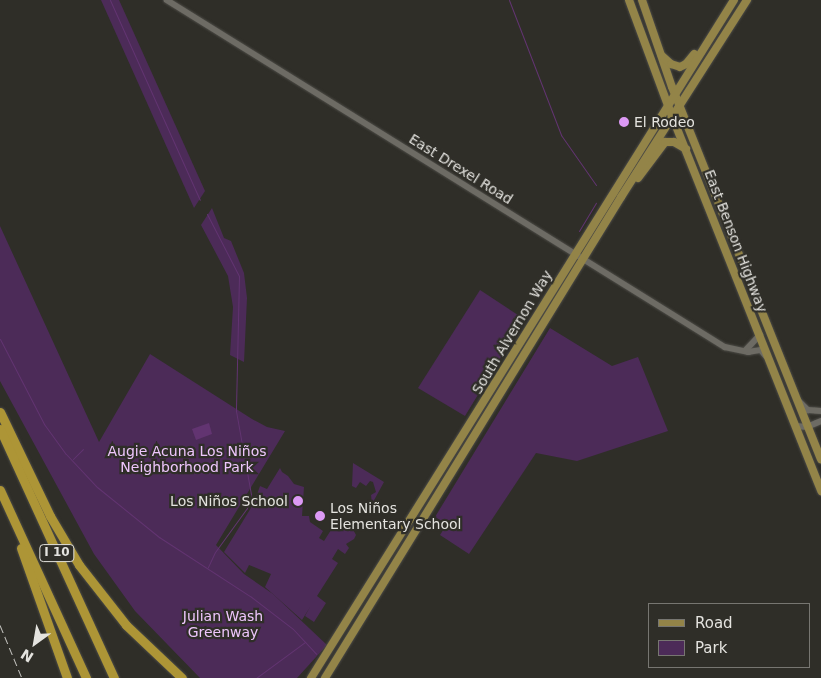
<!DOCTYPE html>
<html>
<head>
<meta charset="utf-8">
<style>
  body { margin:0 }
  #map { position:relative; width:821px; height:678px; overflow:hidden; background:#2f2e28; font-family:"DejaVu Sans",sans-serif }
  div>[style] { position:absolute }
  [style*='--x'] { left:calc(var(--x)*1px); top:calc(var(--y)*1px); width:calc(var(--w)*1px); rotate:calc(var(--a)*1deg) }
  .green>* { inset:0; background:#4c2b58 }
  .water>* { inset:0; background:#623471 }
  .stream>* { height:1px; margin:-0.5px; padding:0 0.5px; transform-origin:0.5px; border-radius:0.5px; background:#623471 }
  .roads { filter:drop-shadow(0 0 1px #4c4b46) drop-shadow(0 0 1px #4c4b46) }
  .minor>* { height:5.5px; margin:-2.75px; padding:0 2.75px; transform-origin:2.75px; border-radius:2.75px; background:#6d6b64 }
  .major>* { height:8px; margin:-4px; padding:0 4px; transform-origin:4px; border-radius:4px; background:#938448 }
  .highway>* { height:9px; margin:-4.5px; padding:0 4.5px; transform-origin:4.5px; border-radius:4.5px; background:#ad9536 }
  .rail>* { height:1px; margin-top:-0.5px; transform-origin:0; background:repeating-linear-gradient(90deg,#c4c3bf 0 8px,transparent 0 12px) }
  .dots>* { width:14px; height:14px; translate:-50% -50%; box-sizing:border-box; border:2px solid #2f2e28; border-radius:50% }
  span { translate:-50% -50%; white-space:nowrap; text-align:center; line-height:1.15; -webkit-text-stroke:4.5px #2f2e28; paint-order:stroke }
  .shield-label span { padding:1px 4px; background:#2f2e28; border:1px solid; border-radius:4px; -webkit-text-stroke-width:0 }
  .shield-label { font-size:12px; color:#e4e3df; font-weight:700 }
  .poi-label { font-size:14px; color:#e4e3df }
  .left { translate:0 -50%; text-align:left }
  .right { translate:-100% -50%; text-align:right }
  .street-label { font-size:14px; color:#e4e3df }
  .park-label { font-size:14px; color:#eec6fc }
  .legend { position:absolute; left:648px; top:603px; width:162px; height:65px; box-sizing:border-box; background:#2f2e28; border:1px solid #777671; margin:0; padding:6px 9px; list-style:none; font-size:15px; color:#e4e3df }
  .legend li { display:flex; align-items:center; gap:10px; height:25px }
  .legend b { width:25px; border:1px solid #777671 }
  .north { position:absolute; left:10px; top:618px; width:50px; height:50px; -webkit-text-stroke:4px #2f2e28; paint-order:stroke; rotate:212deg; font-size:14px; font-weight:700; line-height:20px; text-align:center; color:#e4e3df }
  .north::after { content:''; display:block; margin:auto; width:18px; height:22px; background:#e4e3df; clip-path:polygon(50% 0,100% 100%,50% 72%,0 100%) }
</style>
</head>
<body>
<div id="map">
  <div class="green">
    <div style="clip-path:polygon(101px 0,119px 0,205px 191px,194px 208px)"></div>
    <div style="clip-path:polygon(212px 208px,224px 238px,231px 241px,244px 273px,247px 298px,244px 362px,230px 355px,233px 307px,228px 276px,201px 225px)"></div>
    <div style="clip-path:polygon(0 226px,99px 442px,150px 354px,252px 419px,267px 427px,285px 431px,216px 545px,244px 574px,273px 594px,327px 645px,297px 678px,200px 678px,135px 611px,94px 554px,0 381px)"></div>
    <div style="clip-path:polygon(480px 290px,524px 319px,465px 416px,418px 388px)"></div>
    <div style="clip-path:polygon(550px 328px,612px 366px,638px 357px,668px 431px,577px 461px,536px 453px,469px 554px,440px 535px,447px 524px,435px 517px)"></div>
    <div style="clip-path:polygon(353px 463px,384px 482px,372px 504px,371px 495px,376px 492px,373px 482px,370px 481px,366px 486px,360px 482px,356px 488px,352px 486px)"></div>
    <div style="clip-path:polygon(280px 468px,282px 472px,288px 476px,294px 484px,304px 487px,302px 516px,309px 516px,310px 522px,323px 531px,319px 538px,324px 541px,338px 519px,350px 524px,356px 535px,354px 539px,346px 544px,349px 548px,345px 554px,338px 549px,332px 559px,338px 563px,317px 596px,326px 603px,314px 622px,305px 616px,310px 607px,302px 620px,265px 587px,271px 574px,249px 565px,245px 573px,224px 552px,254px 503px,260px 486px,267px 489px)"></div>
  </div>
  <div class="water">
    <div style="clip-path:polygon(209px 423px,212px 434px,196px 440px,192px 429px)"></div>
  </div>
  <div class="stream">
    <div style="--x:110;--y:0;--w:219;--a:65.8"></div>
    <div style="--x:509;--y:0;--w:145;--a:68.9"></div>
    <div style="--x:561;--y:135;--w:61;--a:55"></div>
    <div style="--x:207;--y:214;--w:70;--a:62.7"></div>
    <div style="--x:239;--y:276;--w:135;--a:91.3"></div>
    <div style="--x:236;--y:411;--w:84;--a:79.8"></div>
    <div style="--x:251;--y:494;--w:15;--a:106"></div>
    <div style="--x:247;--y:508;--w:54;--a:126"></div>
    <div style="--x:215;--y:552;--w:17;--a:115"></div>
    <div style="--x:579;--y:231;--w:33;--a:-59"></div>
    <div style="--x:0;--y:339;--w:96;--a:62.6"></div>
    <div style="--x:44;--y:424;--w:37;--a:54"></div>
    <div style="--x:66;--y:454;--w:45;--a:46.8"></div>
    <div style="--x:97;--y:487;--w:80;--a:38.9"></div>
    <div style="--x:159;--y:537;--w:108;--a:33"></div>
    <div style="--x:250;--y:596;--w:54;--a:37.5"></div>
    <div style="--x:293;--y:629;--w:34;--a:47"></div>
    <div style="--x:73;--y:459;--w:14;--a:-45"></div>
    <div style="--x:256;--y:678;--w:61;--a:-36.3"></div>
  </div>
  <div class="roads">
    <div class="minor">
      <div style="--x:167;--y:0;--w:657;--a:31.88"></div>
      <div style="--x:725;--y:347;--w:24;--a:12"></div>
      <div style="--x:748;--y:352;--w:13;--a:-9"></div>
      <div style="--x:761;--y:350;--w:8;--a:50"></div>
      <div style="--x:745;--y:351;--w:22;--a:-47"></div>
      <div style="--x:799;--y:401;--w:13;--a:45"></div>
      <div style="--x:808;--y:410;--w:13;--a:4"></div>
      <div style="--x:796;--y:426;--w:11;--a:5"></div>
      <div style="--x:807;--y:427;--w:15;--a:-23"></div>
    </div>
    <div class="major">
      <div style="--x:629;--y:0;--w:124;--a:69.7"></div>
      <div style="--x:672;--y:116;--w:404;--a:68.3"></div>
      <div style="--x:642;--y:0;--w:92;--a:71"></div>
      <div style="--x:672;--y:87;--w:401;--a:68.2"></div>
      <div style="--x:662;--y:56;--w:12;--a:42"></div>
      <div style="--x:671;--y:64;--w:9;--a:18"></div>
      <div style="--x:680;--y:67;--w:7;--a:-27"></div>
      <div style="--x:686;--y:64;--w:13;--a:-51"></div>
      <div style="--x:638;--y:178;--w:45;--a:-53.1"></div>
      <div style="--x:665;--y:142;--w:9;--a:0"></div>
      <div style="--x:674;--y:142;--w:14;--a:30"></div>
      <div style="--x:311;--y:678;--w:799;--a:-58.04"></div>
      <div style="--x:325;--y:678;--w:565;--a:-58.39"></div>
      <div style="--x:621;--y:197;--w:234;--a:-57.4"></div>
    </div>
    <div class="highway">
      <div style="--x:0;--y:412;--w:115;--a:64.3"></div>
      <div style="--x:50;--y:516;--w:57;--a:59.4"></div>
      <div style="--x:79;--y:565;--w:76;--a:51.9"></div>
      <div style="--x:126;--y:625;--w:77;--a:43.4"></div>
      <div style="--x:0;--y:429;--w:274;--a:65.4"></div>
      <div style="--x:0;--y:490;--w:207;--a:65.4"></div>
      <div style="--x:21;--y:548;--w:138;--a:70.5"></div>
    </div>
  </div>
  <div class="rail">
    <div style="--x:0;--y:625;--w:57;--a:67.5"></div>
  </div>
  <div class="dots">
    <div style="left:624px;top:122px;background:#dc99f4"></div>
    <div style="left:298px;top:501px;background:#dc99f4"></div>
    <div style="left:320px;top:516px;background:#dc99f4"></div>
  </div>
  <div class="shield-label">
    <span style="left:57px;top:553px">I 10</span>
  </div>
  <div class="poi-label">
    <span class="left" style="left:634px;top:122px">El Rodeo</span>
    <span class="right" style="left:288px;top:501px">Los Niños School</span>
    <span class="left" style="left:330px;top:516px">Los Niños<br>Elementary School</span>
  </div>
  <div class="street-label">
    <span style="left:461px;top:169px;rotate:32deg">East Drexel Road</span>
    <span style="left:736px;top:241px;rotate:69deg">East Benson Highway</span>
    <span style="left:512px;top:332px;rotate:-59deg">South Alvernon Way</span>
  </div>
  <div class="park-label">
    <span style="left:187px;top:459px">Augie Acuna Los Niños<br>Neighborhood Park</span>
    <span style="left:223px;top:624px">Julian Wash<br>Greenway</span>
  </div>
  <ul class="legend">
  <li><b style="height:6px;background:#938448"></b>Road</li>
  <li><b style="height:14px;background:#4c2b58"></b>Park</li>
  </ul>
  <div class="north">N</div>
</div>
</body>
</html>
